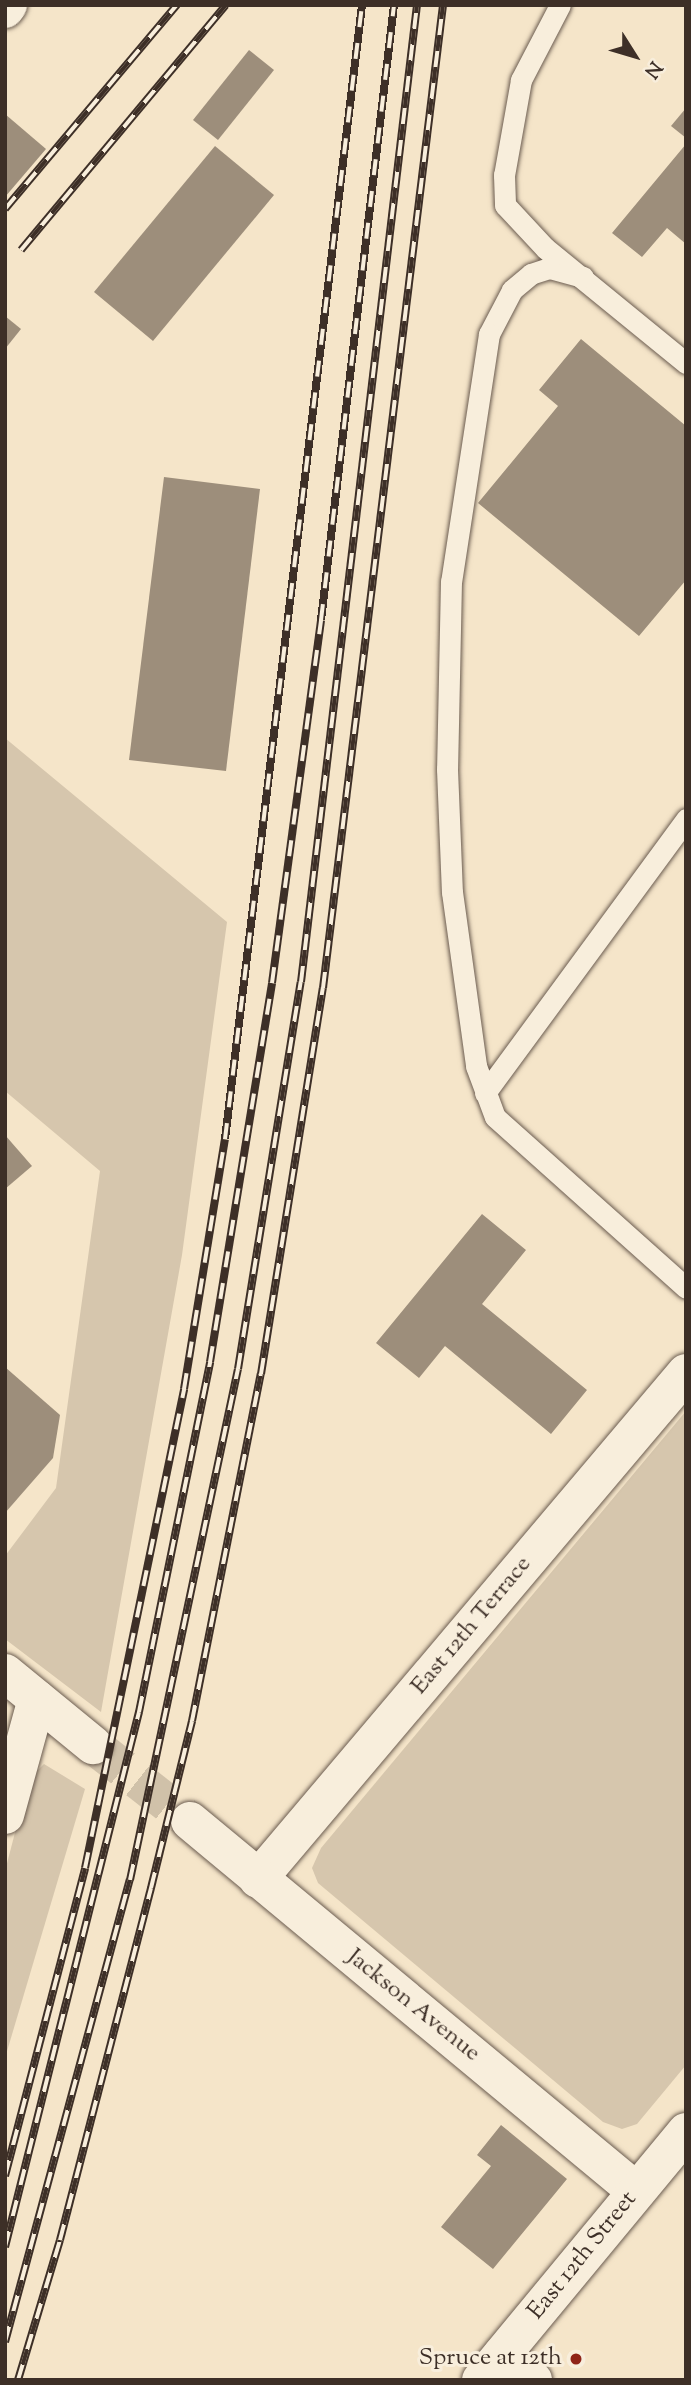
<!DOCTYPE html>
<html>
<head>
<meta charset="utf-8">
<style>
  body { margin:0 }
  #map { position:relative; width:691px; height:2385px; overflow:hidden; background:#f5e5c9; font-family:"Sorts Mill Goudy",serif }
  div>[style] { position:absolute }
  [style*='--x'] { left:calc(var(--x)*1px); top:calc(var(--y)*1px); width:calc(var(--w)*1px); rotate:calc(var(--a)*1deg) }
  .green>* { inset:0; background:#d6c6ad }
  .building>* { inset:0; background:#9d8e7b }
  .tertiary-tunnel>* { height:38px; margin-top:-19px; transform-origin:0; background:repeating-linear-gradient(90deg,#d0c1a9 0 38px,transparent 0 57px) }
  .roads { filter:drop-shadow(0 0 2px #6b5c50) drop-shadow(0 0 2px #6b5c50) }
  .service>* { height:21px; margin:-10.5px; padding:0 10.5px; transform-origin:10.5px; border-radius:10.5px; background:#f8eedc }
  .minor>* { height:38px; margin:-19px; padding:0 19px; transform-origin:19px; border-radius:19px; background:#f8eedc }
  .tertiary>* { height:38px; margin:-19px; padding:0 19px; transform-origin:19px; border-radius:19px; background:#f8eedc }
  .rail>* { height:8px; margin-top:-4px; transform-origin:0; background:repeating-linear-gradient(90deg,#f8eedc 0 16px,#3d2f27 0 32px); box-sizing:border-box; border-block:2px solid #3d2f27 }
  .dots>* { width:19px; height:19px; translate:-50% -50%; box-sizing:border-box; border:4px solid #f8eedc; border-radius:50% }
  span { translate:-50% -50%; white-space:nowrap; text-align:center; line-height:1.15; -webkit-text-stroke:6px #f8eedc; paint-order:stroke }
  .street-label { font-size:24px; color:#3d2f27 }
  .poi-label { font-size:24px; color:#3d2f27 }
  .right { translate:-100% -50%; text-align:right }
  .frame { position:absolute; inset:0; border:7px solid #3d2f27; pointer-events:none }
  .north { position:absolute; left:600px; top:21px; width:70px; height:70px; -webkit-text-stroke:5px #f8eedc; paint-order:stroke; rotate:127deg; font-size:19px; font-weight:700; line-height:28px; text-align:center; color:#3d2f27 }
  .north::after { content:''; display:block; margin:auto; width:24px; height:32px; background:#3d2f27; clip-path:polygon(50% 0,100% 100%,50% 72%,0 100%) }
</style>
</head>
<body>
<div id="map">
  <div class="green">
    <div style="clip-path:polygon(5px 738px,227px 922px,182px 1255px,101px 1712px,5px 1639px,5px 1556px,56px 1488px,100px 1171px,5px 1091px)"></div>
    <div style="clip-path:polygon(686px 1411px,686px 2065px,637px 2124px,622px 2129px,603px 2122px,318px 1883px,312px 1868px,321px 1848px)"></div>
    <div style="clip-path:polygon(44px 1764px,85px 1789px,5px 2058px,5px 1871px,29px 1779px)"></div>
  </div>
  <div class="building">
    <div style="clip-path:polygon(249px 50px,274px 70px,218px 140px,193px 120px)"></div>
    <div style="clip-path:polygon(686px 108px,686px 138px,671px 126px)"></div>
    <div style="clip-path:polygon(5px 114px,46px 149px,5px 197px)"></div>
    <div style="clip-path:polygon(686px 144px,686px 244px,667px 228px,642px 257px,612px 233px)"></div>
    <div style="clip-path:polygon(215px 146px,274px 195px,153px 341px,94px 292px)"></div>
    <div style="clip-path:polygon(5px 316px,21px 329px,5px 349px)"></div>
    <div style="clip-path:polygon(581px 339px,686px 426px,686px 580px,639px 636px,478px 503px,558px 406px,539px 390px)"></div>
    <div style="clip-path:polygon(164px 477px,260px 489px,226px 771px,129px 760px)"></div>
    <div style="clip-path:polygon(5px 1135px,32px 1166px,5px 1189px)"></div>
    <div style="clip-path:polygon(482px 1214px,526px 1250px,482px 1304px,587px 1390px,551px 1434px,445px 1346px,419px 1378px,376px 1343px)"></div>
    <div style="clip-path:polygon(5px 1367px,60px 1415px,53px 1458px,5px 1513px)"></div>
    <div style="clip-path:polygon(501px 2125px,567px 2179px,493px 2269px,441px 2227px,491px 2166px,477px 2155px)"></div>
  </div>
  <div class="tertiary-tunnel">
    <div style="--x:93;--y:1745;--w:123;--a:38.1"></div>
  </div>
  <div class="roads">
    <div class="service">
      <div style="--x:560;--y:5;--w:85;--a:117.5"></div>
      <div style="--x:521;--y:80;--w:97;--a:100.1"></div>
      <div style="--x:504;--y:175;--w:30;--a:88"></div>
      <div style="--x:505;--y:205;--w:59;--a:47.1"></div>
      <div style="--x:545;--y:248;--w:182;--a:39.2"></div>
      <div style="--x:583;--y:277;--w:35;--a:-165"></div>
      <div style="--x:549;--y:268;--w:19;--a:162"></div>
      <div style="--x:531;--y:274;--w:25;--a:140"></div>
      <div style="--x:512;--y:290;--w:50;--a:117.6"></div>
      <div style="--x:489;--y:334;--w:250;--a:98.7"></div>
      <div style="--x:451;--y:581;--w:188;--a:91.2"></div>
      <div style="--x:447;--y:769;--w:123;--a:87.7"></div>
      <div style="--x:452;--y:892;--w:176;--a:82.1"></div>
      <div style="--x:476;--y:1066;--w:54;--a:69.6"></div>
      <div style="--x:495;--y:1117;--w:256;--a:41.8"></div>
      <div style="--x:485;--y:1093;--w:340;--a:-53.7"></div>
    </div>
    <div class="minor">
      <div style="--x:5;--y:9;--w:5;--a:-53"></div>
      <div style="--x:5;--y:1815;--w:120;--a:-74.6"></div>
      <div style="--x:258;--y:1879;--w:663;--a:-49.77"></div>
      <div style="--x:502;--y:2355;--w:40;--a:39"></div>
    </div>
    <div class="tertiary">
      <div style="--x:5;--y:1673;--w:114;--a:39.3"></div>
      <div style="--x:190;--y:1821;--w:579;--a:39.68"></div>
      <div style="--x:481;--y:2380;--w:322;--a:-50.4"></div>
    </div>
  </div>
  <div class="rail">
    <div style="--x:5;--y:209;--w:267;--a:-49.9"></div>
    <div style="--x:21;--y:250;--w:319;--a:-50.1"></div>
    <div style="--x:5;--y:2176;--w:318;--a:-75.4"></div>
    <div style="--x:85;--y:1868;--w:489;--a:-78.3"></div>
    <div style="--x:184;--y:1389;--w:253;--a:-80.7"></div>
    <div style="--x:225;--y:1139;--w:1142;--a:-83.11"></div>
    <div style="--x:5;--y:2247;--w:552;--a:-75.94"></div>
    <div style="--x:139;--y:1712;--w:357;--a:-78.5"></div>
    <div style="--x:210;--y:1362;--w:384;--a:-80.7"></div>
    <div style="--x:272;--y:983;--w:366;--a:-82.3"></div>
    <div style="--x:321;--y:620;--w:619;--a:-83.23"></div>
    <div style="--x:5;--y:2342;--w:479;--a:-74.9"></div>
    <div style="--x:130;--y:1880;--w:522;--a:-78.07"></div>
    <div style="--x:238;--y:1369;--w:392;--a:-80.8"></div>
    <div style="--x:301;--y:982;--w:984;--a:-83.23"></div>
    <div style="--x:18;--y:2380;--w:146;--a:-73.3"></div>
    <div style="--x:60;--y:2240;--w:364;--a:-75.5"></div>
    <div style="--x:151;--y:1888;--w:172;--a:-76.2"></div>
    <div style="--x:192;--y:1721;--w:354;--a:-78.8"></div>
    <div style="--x:261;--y:1374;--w:391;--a:-80.9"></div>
    <div style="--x:323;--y:988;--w:990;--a:-83.04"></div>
  </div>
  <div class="dots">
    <div style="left:576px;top:2359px;background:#8f2418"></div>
  </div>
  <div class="street-label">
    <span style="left:472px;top:1626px;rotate:-50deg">East 12th Terrace</span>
    <span style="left:413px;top:2006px;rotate:39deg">Jackson Avenue</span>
    <span style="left:583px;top:2256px;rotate:-51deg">East 12th Street</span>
  </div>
  <div class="poi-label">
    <span class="right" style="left:562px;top:2359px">Spruce at 12th</span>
  </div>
  <div class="frame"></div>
  <div class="north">N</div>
</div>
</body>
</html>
